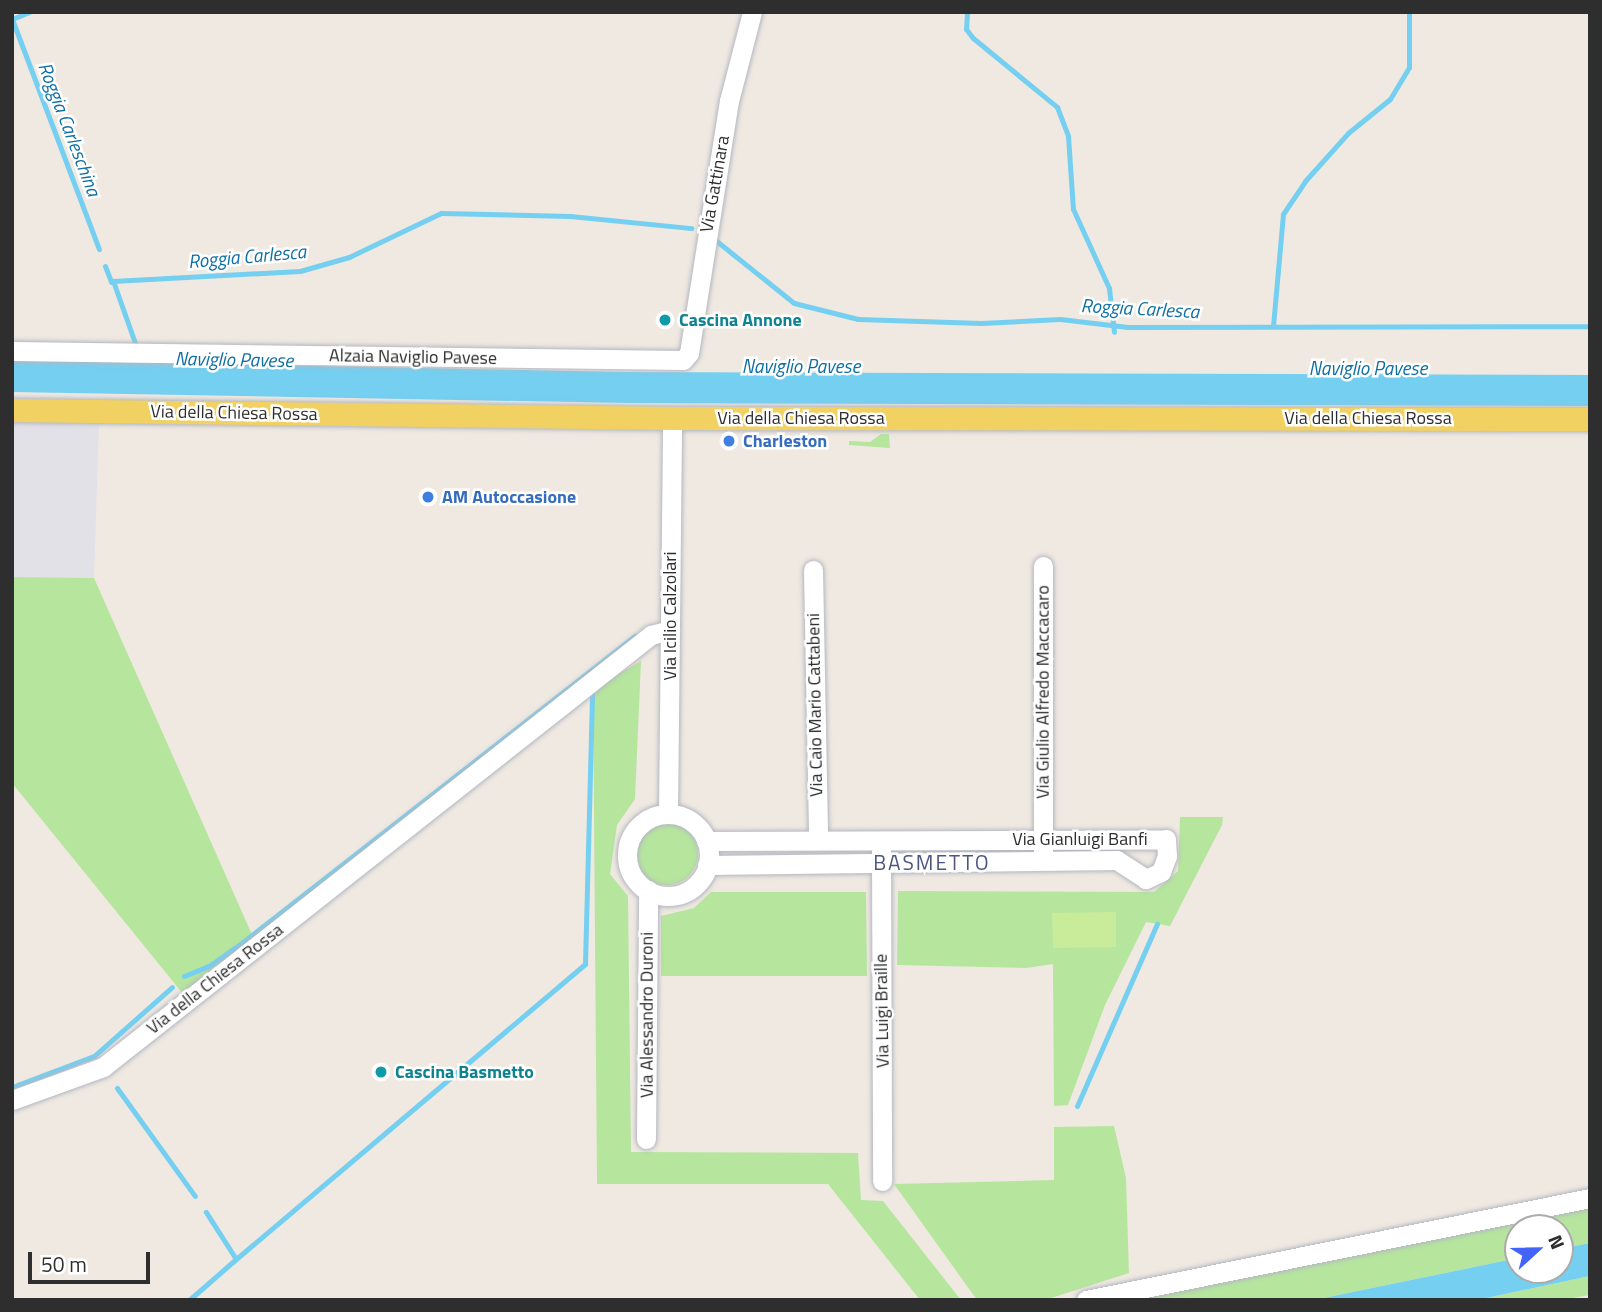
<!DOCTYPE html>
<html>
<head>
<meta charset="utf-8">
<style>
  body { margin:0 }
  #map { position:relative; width:1602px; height:1312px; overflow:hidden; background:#efe9e1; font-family:"Titillium Web",sans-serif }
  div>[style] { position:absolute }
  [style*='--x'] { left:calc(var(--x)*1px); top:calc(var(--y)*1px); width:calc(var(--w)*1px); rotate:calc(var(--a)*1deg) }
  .industrial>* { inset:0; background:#e3e1e8 }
  .green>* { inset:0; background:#b6e59e }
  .round { border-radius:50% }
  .pitch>* { inset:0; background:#c9ec9a }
  .water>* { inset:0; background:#75cff0 }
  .stream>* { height:5px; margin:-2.5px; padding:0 2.5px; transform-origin:2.5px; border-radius:2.5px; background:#75cff0 }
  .roads { filter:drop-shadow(0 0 2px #b4b7c1) drop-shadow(0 0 2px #b4b7c1) }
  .minor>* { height:19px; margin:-9.5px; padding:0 9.5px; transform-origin:9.5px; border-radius:9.5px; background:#fff }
  .minor>.ring { margin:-9.5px; padding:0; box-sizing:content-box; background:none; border:19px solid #fff; border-radius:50% }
  .major>* { height:23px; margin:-11.5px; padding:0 11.5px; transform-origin:11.5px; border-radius:11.5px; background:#f2d163 }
  .dots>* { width:19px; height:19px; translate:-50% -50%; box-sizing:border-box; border:4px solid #fff; border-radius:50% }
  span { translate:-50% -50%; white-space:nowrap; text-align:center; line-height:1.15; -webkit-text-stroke:5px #fff; paint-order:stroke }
  .street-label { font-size:18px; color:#2e2e2e }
  .culture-label { font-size:18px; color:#0d838f; font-weight:700 }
  .left { translate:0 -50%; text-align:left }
  .shop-label { font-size:18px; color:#366cbe; font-weight:700 }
  .water-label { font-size:19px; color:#0d6fa3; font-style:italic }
  .quarter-label { font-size:21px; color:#4d5680; letter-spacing:2px }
  .frame { position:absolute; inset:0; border:14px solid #2e2e2e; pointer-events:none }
  .north { position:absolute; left:1504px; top:1214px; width:70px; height:70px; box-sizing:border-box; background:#fff; border:2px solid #ababab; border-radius:50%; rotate:68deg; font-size:19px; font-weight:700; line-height:28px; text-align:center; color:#2e2e2e }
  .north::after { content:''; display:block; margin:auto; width:24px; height:32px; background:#4264fb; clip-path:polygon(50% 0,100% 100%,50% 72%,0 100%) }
  .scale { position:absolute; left:28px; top:1252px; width:122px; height:32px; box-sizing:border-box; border:4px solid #2e2e2e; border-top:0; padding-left:9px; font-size:21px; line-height:24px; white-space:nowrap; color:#2e2e2e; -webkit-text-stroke:5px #fff; paint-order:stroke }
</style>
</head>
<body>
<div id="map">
  <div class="industrial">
    <div style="clip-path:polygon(12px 422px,99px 423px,94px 578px,12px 577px)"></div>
  </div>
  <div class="green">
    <div style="clip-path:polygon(881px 434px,889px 434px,890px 448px,849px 445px,849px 441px,870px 442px)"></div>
    <div style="clip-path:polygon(12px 577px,94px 578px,257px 946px,188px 1000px,12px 783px)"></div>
    <div style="clip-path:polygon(641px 661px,635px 799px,617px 825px,610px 874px,628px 896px,631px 1152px,858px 1153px,861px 1200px,883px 1201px,961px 1300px,920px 1300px,828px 1184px,597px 1184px,593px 689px)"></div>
    <div style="clip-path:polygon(1180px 817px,1223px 817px,1222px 825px,1170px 926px,1146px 922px,1105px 1005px,1068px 1105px,1054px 1106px,1053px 964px,1026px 968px,897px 965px,898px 891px,1154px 892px,1178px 871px)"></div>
    <div class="round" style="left:636px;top:823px;width:62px;height:62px"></div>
    <div style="clip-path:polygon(711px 892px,866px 892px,867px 976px,661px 976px,661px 916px,694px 908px)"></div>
    <div style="clip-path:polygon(1114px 1126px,1126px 1178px,1129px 1273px,1045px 1300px,977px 1300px,894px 1184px,1054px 1180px,1054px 1127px)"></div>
    <div style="clip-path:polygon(1590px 1205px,1590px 1243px,1560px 1249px,1560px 1228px,1518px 1228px,1518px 1258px,1314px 1300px,1112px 1300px)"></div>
    <div style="clip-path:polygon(1590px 1276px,1590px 1295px,1561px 1300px,1477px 1300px)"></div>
  </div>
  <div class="pitch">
    <div style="clip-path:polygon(1116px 912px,1116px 947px,1053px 948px,1052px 913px)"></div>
  </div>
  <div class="water">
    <div style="clip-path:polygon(12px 360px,627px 372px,1590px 375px,1590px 406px,628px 403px,12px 392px)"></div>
    <div style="clip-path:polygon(1590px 1243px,1590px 1276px,1477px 1300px,1314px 1300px,1518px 1258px,1518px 1270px,1560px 1270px,1560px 1249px)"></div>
  </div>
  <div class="stream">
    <div style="--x:967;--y:12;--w:17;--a:93"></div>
    <div style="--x:966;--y:29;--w:11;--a:52"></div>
    <div style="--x:973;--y:38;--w:109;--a:39.4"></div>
    <div style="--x:1057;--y:107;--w:31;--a:69"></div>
    <div style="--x:1068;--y:136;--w:73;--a:86.1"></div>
    <div style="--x:1073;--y:209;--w:87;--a:65.5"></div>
    <div style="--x:1109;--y:288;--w:44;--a:83.5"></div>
    <div style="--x:12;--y:19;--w:246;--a:69.3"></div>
    <div style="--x:12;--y:19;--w:18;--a:-22"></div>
    <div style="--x:714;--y:239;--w:102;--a:38.7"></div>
    <div style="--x:794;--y:303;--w:66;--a:14"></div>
    <div style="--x:858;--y:319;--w:123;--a:1.9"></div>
    <div style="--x:981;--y:323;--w:79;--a:-2.9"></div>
    <div style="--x:1060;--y:319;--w:68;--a:6.7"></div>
    <div style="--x:1128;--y:327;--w:462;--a:-0.1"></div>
    <div style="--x:105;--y:266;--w:17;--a:69"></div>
    <div style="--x:1273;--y:326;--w:112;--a:-84.9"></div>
    <div style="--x:1283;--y:214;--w:40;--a:-56"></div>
    <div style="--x:1305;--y:181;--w:64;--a:-48.1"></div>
    <div style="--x:1348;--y:133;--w:54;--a:-39"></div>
    <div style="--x:1390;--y:99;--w:37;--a:-59"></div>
    <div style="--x:1409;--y:67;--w:55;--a:-90"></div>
    <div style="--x:135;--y:343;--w:66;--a:-109.5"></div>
    <div style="--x:113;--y:281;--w:187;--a:-3.1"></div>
    <div style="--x:300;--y:271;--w:51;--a:-15.9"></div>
    <div style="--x:349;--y:257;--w:102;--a:-25.6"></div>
    <div style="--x:441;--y:213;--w:129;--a:1.3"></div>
    <div style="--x:570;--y:216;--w:122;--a:5.7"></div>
    <div style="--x:184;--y:976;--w:27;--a:-22"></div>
    <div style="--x:209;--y:966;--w:42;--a:-35.2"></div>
    <div style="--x:243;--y:942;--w:497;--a:-38"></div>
    <div style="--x:12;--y:1087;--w:88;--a:-20.7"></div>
    <div style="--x:94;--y:1056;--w:104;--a:-41.5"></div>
    <div style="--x:117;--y:1088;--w:133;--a:54.2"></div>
    <div style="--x:1077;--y:1106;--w:199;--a:-66.3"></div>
    <div style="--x:236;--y:1259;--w:457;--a:-40.2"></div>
    <div style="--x:585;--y:964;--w:275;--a:-88.5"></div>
    <div style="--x:189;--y:1300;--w:62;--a:-41.1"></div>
    <div style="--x:236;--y:1259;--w:56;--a:-122.6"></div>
  </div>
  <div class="roads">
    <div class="minor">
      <div style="--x:12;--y:351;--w:671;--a:0.77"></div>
      <div style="--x:683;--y:360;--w:9;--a:-49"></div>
      <div style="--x:689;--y:353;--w:255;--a:-81"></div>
      <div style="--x:729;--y:101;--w:92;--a:-75.5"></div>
      <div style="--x:813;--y:570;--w:270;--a:88.9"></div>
      <div style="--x:668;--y:814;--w:396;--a:-89.4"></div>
      <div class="ring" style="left:627px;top:814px;width:63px;height:63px"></div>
      <div style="--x:706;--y:841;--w:460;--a:-0.2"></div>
      <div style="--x:1166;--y:839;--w:17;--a:87"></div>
      <div style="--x:1167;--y:856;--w:17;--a:111"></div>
      <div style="--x:1161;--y:872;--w:17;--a:155"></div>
      <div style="--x:1146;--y:879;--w:35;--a:-147"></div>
      <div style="--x:1117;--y:860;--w:410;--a:179.3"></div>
      <div style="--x:881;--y:851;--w:330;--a:89.8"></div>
      <div style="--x:1043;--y:853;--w:287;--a:-90"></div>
      <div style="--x:12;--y:1100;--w:97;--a:-19.9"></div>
      <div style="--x:103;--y:1067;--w:698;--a:-38.25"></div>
      <div style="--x:651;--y:635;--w:20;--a:-15"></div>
      <div style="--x:646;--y:1139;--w:249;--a:-89.5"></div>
      <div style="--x:1086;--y:1300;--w:514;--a:-11.44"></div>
    </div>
    <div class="major">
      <div style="--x:12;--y:410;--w:660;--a:0.69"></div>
      <div style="--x:672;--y:418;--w:918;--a:0.06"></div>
    </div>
  </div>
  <div class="dots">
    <div style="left:665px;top:320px;background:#0f9aa8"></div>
    <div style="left:729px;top:441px;background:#3f7fe0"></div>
    <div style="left:428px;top:497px;background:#3f7fe0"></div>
    <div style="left:381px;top:1072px;background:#0f9aa8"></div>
  </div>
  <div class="street-label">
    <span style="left:715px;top:184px;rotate:-80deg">Via Gattinara</span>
    <span style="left:413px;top:357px;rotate:1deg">Alzaia Naviglio Pavese</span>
    <span style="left:234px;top:413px;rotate:1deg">Via della Chiesa Rossa</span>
    <span style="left:801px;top:418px">Via della Chiesa Rossa</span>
    <span style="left:1368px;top:418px">Via della Chiesa Rossa</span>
    <span style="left:670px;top:616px;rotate:-90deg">Via Icilio Calzolari</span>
    <span style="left:1043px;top:692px;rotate:-90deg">Via Giulio Alfredo Maccacaro</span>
    <span style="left:815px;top:705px;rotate:-91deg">Via Caio Mario Cattabeni</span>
    <span style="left:1080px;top:839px">Via Gianluigi Banfi</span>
    <span style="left:215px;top:979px;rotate:-38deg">Via della Chiesa Rossa</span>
    <span style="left:882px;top:1011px;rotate:-91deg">Via Luigi Braille</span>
    <span style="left:647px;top:1015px;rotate:-90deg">Via Alessandro Duroni</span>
  </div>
  <div class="culture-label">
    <span class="left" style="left:679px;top:320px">Cascina Annone</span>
    <span class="left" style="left:395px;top:1072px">Cascina Basmetto</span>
  </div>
  <div class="shop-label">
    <span class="left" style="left:743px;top:441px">Charleston</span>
    <span class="left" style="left:442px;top:497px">AM Autoccasione</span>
  </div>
  <div class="water-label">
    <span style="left:70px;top:129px;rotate:69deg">Roggia Carleschina</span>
    <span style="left:247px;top:256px;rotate:-5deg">Roggia Carlesca</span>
    <span style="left:1140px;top:308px;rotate:3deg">Roggia Carlesca</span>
    <span style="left:234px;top:359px;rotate:1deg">Naviglio Pavese</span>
    <span style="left:801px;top:366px">Naviglio Pavese</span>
    <span style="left:1368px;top:368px">Naviglio Pavese</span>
  </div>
  <div class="quarter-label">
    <span style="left:932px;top:862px">BASMETTO</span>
  </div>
  <div class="frame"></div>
  <div class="north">N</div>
  <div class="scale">50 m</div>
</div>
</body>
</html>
